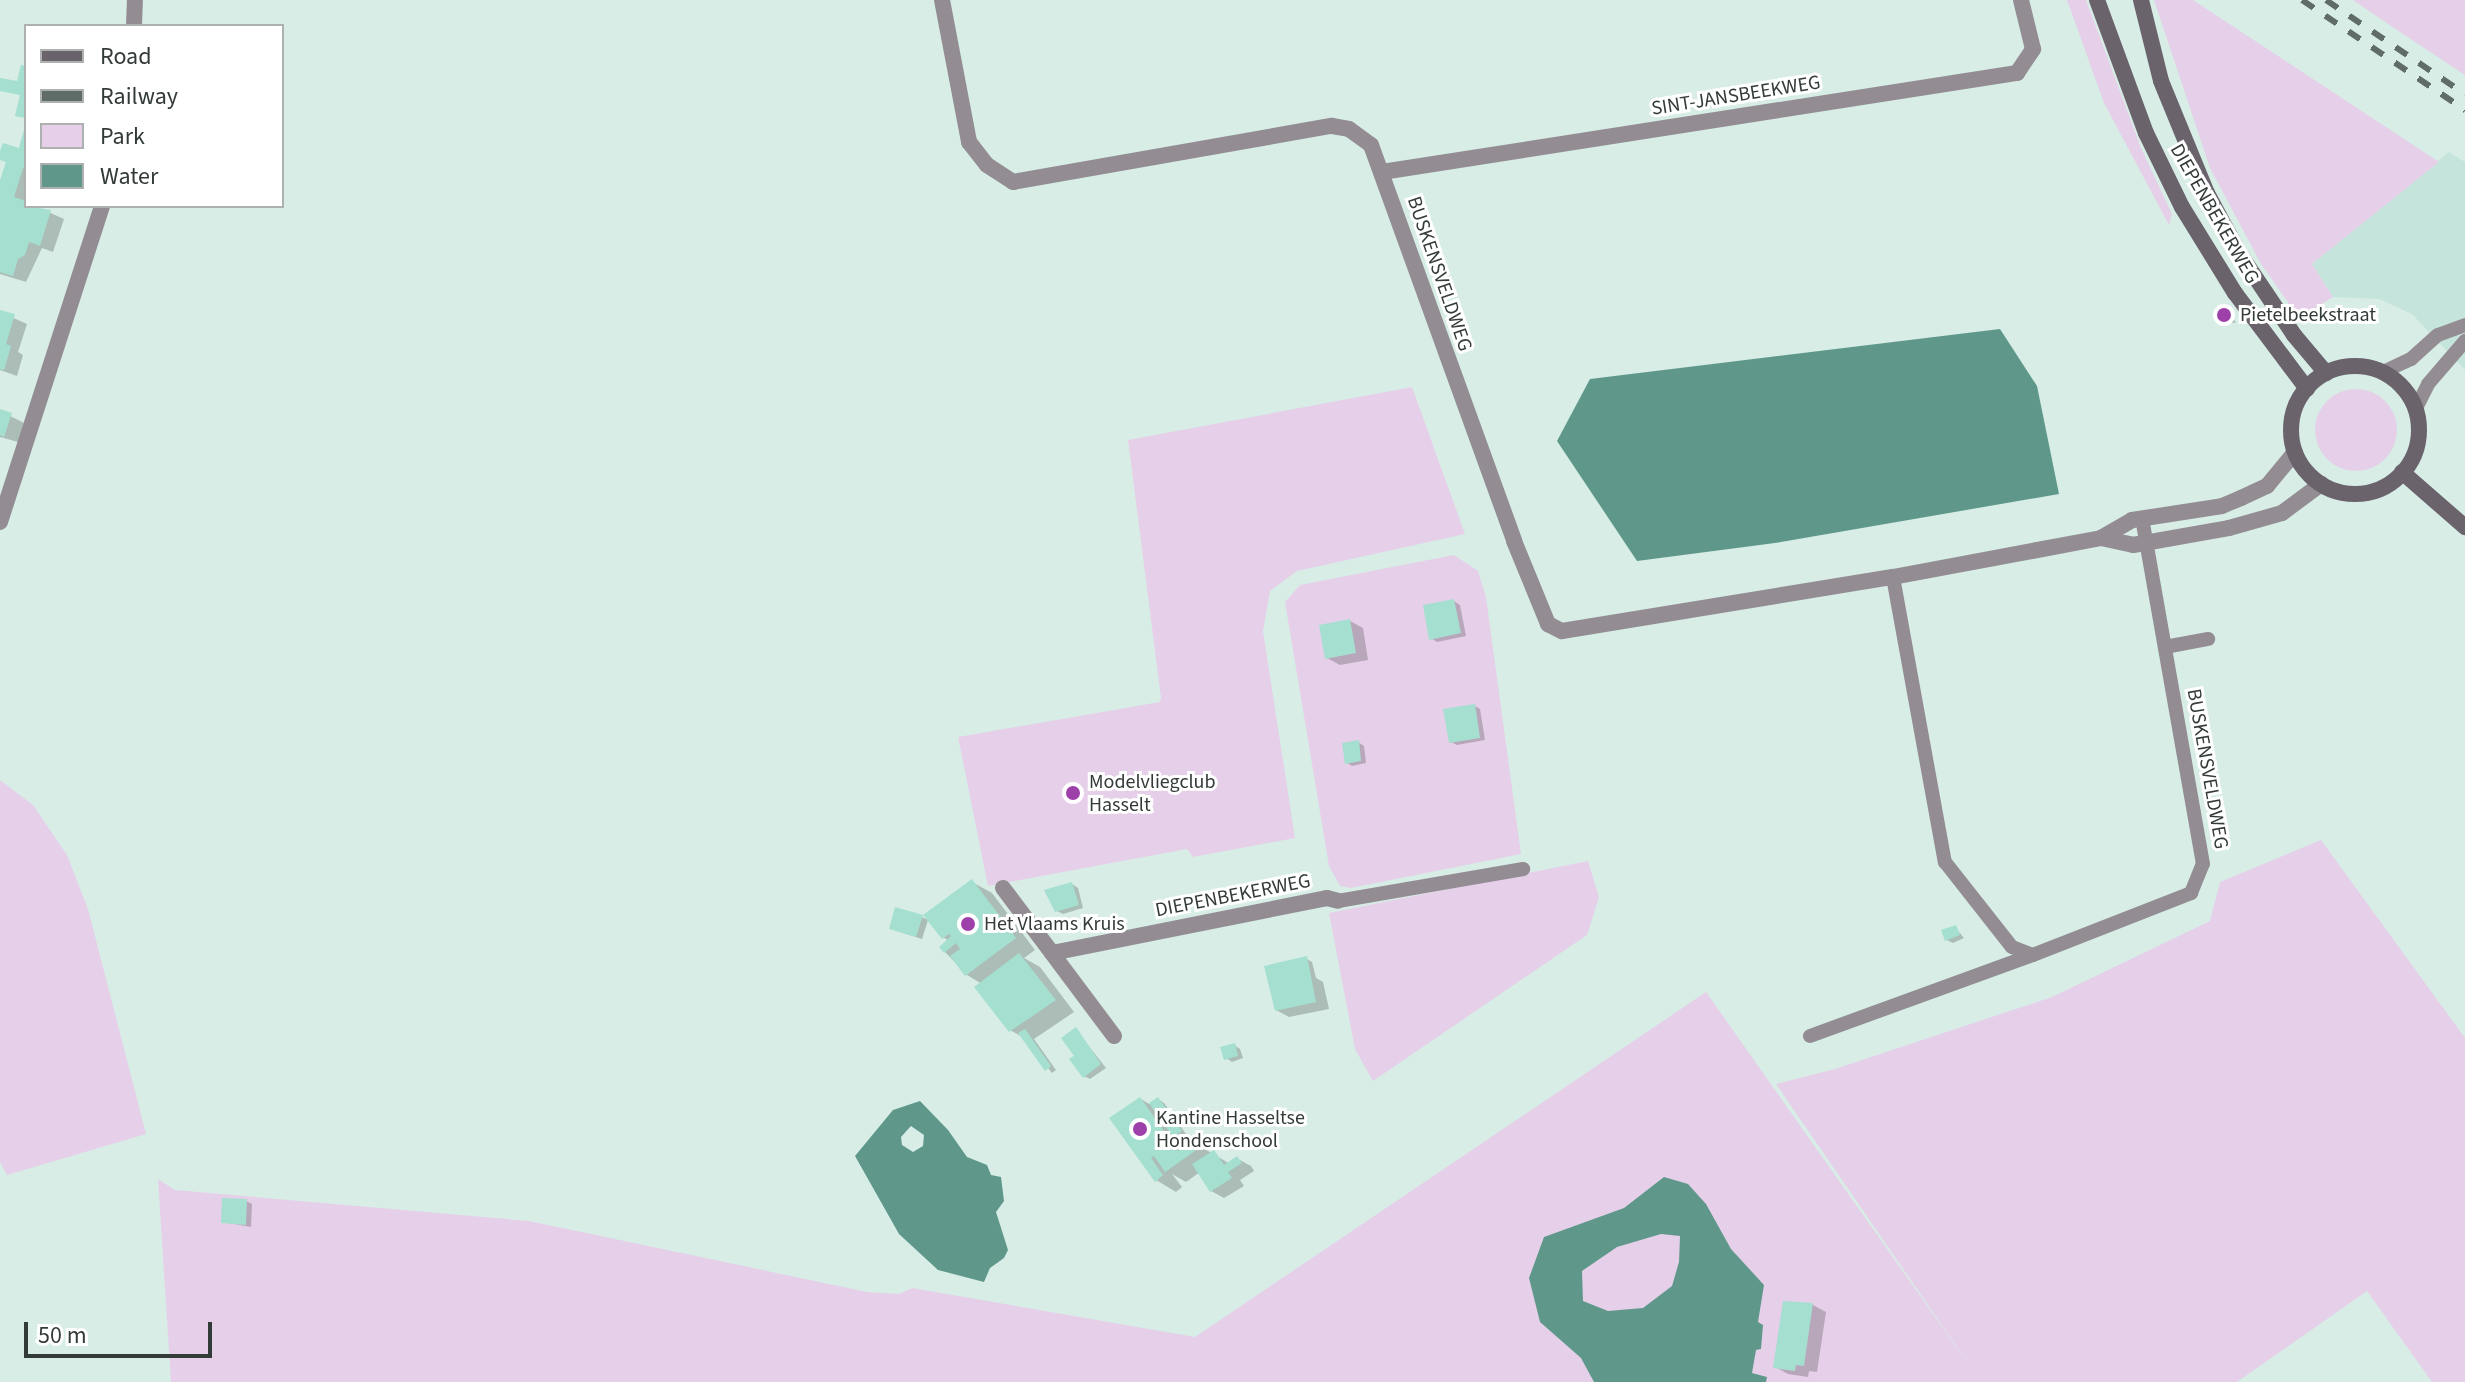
<!DOCTYPE html>
<html>
<head>
<meta charset="utf-8">
<style>
  body { margin:0 }
  #map { position:relative; width:2465px; height:1382px; overflow:hidden; background:#d7ede6; font-family:"Source Sans 3",sans-serif }
  div>[style] { position:absolute }
  [style*='--x'] { left:calc(var(--x)*1px); top:calc(var(--y)*1px); width:calc(var(--w)*1px); rotate:calc(var(--a)*1deg) }
  .built>* { inset:0; background:#c5e5dc }
  .green>* { inset:0; background:#e6d0e9 }
  .round { border-radius:50% }
  .water>* { inset:0; background:#5f988b }
  .shadow>* { inset:0; background:#0003 }
  .building>* { inset:0; background:#a4dfd0 }
  .lane>* { height:14px; margin:-7px; padding:0 7px; transform-origin:7px; border-radius:7px; background:#938d93 }
  .street>* { height:16px; margin:-8px; padding:0 8px; transform-origin:8px; border-radius:8px; background:#938d93 }
  .secondary>* { height:16px; margin:-8px; padding:0 8px; transform-origin:8px; border-radius:8px; background:#6b636c }
  .secondary>.ring { margin:-8px; padding:0; box-sizing:content-box; background:none; border:16px solid #6b636c; border-radius:50% }
  .rail>* { height:6px; margin-top:-3px; transform-origin:0; background:repeating-linear-gradient(90deg,#606c68 0 14px,transparent 0 28px) }
  .dots>* { width:22px; height:22px; translate:-50% -50%; box-sizing:border-box; border:4px solid #fff; border-radius:50% }
  span { translate:-50% -50%; white-space:nowrap; text-align:center; line-height:1.15; -webkit-text-stroke:6px #fff; paint-order:stroke }
  .street-label { font-size:20px; color:#333b39 }
  .poi-label { font-size:20px; color:#333b39 }
  .left { translate:0 -50%; text-align:left }
  .legend { position:absolute; left:24px; top:24px; width:260px; height:184px; box-sizing:border-box; background:#fff; border:2px solid #adb1b0; margin:0; padding:10px 14px; list-style:none; font-size:24px; color:#333b39 }
  .legend li { display:flex; align-items:center; gap:16px; height:40px }
  .legend b { width:40px; border:2px solid #adb1b0 }
  .scale { position:absolute; left:24px; top:1322px; width:188px; height:36px; box-sizing:border-box; border:4px solid #333b39; border-top:0; padding-left:10px; font-size:24px; line-height:28px; white-space:nowrap; color:#333b39; -webkit-text-stroke:6px #fff; paint-order:stroke }
</style>
</head>
<body>
<div id="map">
  <div class="built">
    <div style="clip-path:polygon(2449px 152px,2465px 162px,2465px 370px,2412px 314px,2379px 299px,2333px 297px,2312px 264px)"></div>
  </div>
  <div class="green">
    <div style="clip-path:polygon(2067px 0,2086px 0,2141px 148px,2172px 214px,2169px 225px,2104px 103px)"></div>
    <div style="clip-path:polygon(2154px 0,2193px 0,2439px 162px,2312px 264px,2333px 297px,2299px 318px,2261px 264px,2210px 168px)"></div>
    <div style="clip-path:polygon(2353px 0,2465px 0,2465px 75px,2397px 30px)"></div>
    <div style="clip-path:polygon(1412px 387px,1465px 534px,1297px 571px,1270px 591px,1263px 631px,1295px 838px,1193px 857px,1187px 849px,988px 886px,958px 737px,1160px 702px,1161px 698px,1128px 440px)"></div>
    <div class="round" style="left:2315px;top:389px;width:82px;height:82px"></div>
    <div style="clip-path:polygon(1454px 555px,1478px 571px,1486px 597px,1521px 854px,1351px 888px,1340px 886px,1329px 866px,1285px 602px,1300px 585px)"></div>
    <div style="clip-path:polygon(0 780px,33px 805px,67px 855px,88px 909px,146px 1134px,7px 1175px,0 1162px)"></div>
    <div style="clip-path:polygon(2321px 840px,2465px 1038px,2465px 1382px,2432px 1382px,2367px 1291px,2237px 1382px,171px 1382px,158px 1179px,175px 1190px,529px 1221px,867px 1292px,899px 1294px,912px 1288px,1195px 1337px,1706px 992px,1976px 1375px,1776px 1084px,1835px 1069px,2052px 997px,2210px 921px,2220px 882px)"></div>
    <div style="clip-path:polygon(1588px 861px,1599px 897px,1587px 935px,1373px 1081px,1355px 1049px,1329px 913px)"></div>
  </div>
  <div class="water">
    <div style="clip-path:polygon(2000px 329px,2037px 386px,2059px 494px,1775px 543px,1637px 561px,1557px 441px,1590px 379px)"></div>
    <div style="clip-path:polygon(evenodd,920px 1101px,948px 1130px,967px 1157px,987px 1165px,991px 1175px,1001px 1177px,1004px 1201px,996px 1212px,1008px 1250px,1004px 1258px,990px 1268px,984px 1282px,938px 1270px,899px 1234px,855px 1156px,893px 1110px,920px 1101px,911px 1126px,924px 1135px,923px 1146px,913px 1152px,902px 1145px,901px 1137px,911px 1126px)"></div>
    <div style="clip-path:polygon(evenodd,1664px 1177px,1688px 1184px,1706px 1204px,1731px 1249px,1764px 1285px,1758px 1322px,1763px 1325px,1761px 1349px,1756px 1350px,1752px 1373px,1767px 1377px,1766px 1382px,1594px 1382px,1581px 1358px,1540px 1322px,1529px 1278px,1544px 1237px,1624px 1208px,1664px 1177px,1661px 1234px,1680px 1236px,1679px 1262px,1672px 1286px,1643px 1308px,1608px 1311px,1583px 1301px,1582px 1271px,1617px 1247px,1661px 1234px)"></div>
  </div>
  <div class="shadow">
    <div style="clip-path:polygon(26px 125px,26px 206px,35px 206px,64px 219px,53px 252px,42px 248px,26px 282px,0 274px,0 187px,8px 163px,0 159px,20px 150px)"></div>
    <div style="clip-path:polygon(2223px 308px,2229px 311px,2236px 323px,2227px 322px)"></div>
    <div style="clip-path:polygon(0 312px,27px 324px,18px 352px,23px 355px,17px 376px,0 370px)"></div>
    <div style="clip-path:polygon(0 411px,24px 423px,18px 442px,0 437px)"></div>
    <div style="clip-path:polygon(1454px 601px,1460px 605px,1466px 636px,1437px 642px,1431px 638px)"></div>
    <div style="clip-path:polygon(1350px 621px,1363px 628px,1368px 660px,1340px 665px,1327px 658px)"></div>
    <div style="clip-path:polygon(1475px 706px,1480px 709px,1485px 740px,1457px 745px,1451px 742px)"></div>
    <div style="clip-path:polygon(1358px 742px,1364px 746px,1366px 763px,1352px 766px,1346px 762px)"></div>
    <div style="clip-path:polygon(972px 882px,992px 893px,1035px 950px,1024px 958px,1040px 967px,1074px 1012px,1034px 1039px,1056px 1070px,1052px 1073px,1024px 1038px,1010px 1030px,982px 984px,967px 975px,945px 952px,949px 941px,943px 937px)"></div>
    <div style="clip-path:polygon(1072px 884px,1078px 888px,1083px 908px,1063px 914px,1057px 911px)"></div>
    <div style="clip-path:polygon(922px 917px,928px 920px,922px 939px,897px 931px)"></div>
    <div style="clip-path:polygon(1955px 927px,1964px 938px,1953px 943px,1947px 940px)"></div>
    <div style="clip-path:polygon(1307px 959px,1312px 962px,1316px 978px,1323px 982px,1329px 1009px,1289px 1017px,1276px 1010px)"></div>
    <div style="clip-path:polygon(1076px 1030px,1106px 1068px,1090px 1079px,1084px 1076px,1077px 1056px)"></div>
    <div style="clip-path:polygon(1234px 1045px,1240px 1049px,1243px 1058px,1232px 1062px,1226px 1058px)"></div>
    <div style="clip-path:polygon(1141px 1099px,1149px 1104px,1158px 1099px,1164px 1103px,1186px 1134px,1180px 1139px,1186px 1147px,1193px 1142px,1230px 1164px,1238px 1159px,1251px 1166px,1254px 1171px,1240px 1180px,1244px 1186px,1224px 1198px,1211px 1191px,1200px 1172px,1186px 1182px,1172px 1174px,1182px 1187px,1176px 1192px,1156px 1180px,1112px 1118px)"></div>
    <div style="clip-path:polygon(246px 1201px,252px 1204px,251px 1227px,223px 1222px)"></div>
    <div style="clip-path:polygon(1785px 1303px,1813px 1305px,1826px 1312px,1817px 1372px,1809px 1371px,1808px 1377px,1788px 1374px,1775px 1367px)"></div>
  </div>
  <div class="building">
    <div style="clip-path:polygon(21px 65px,26px 66px,26px 118px,15px 116px,20px 95px,0 91px,0 78px,17px 81px)"></div>
    <div style="clip-path:polygon(26px 122px,26px 169px,23px 168px,14px 197px,26px 201px,26px 206px,51px 210px,40px 246px,29px 242px,25px 255px,18px 259px,13px 276px,0 272px,0 180px,6px 162px,0 160px,0 151px,3px 143px,19px 148px)"></div>
    <div style="clip-path:polygon(2223px 306px,2232px 319px,2226px 323px,2217px 310px)"></div>
    <div style="clip-path:polygon(0 310px,15px 314px,6px 344px,11px 346px,4px 370px,0 369px)"></div>
    <div style="clip-path:polygon(0 409px,12px 413px,4px 437px,0 435px)"></div>
    <div style="clip-path:polygon(1454px 599px,1461px 633px,1429px 640px,1423px 605px)"></div>
    <div style="clip-path:polygon(1350px 619px,1356px 653px,1325px 659px,1319px 625px)"></div>
    <div style="clip-path:polygon(1475px 704px,1480px 738px,1449px 743px,1443px 709px)"></div>
    <div style="clip-path:polygon(1359px 740px,1361px 761px,1345px 764px,1342px 743px)"></div>
    <div style="clip-path:polygon(972px 879px,1016px 938px,965px 976px,950px 956px,960px 949px,956px 943px,944px 953px,939px 947px,951px 936px,949px 934px,942px 939px,923px 915px)"></div>
    <div style="clip-path:polygon(1072px 882px,1079px 905px,1055px 912px,1044px 890px)"></div>
    <div style="clip-path:polygon(895px 907px,923px 915px,916px 937px,889px 929px)"></div>
    <div style="clip-path:polygon(1956px 925px,1960px 935px,1945px 941px,1941px 930px)"></div>
    <div style="clip-path:polygon(1019px 953px,1056px 1000px,1009px 1032px,974px 987px)"></div>
    <div style="clip-path:polygon(1307px 956px,1316px 1002px,1275px 1011px,1264px 966px)"></div>
    <div style="clip-path:polygon(1076px 1027px,1101px 1064px,1083px 1078px,1069px 1059px,1074px 1056px,1061px 1038px)"></div>
    <div style="clip-path:polygon(1025px 1029px,1051px 1066px,1045px 1071px,1018px 1033px)"></div>
    <div style="clip-path:polygon(1235px 1043px,1238px 1056px,1224px 1060px,1220px 1047px)"></div>
    <div style="clip-path:polygon(1140px 1097px,1178px 1151px,1193px 1140px,1199px 1148px,1165px 1172px,1154px 1156px,1151px 1158px,1163px 1175px,1155px 1182px,1109px 1118px)"></div>
    <div style="clip-path:polygon(1158px 1097px,1182px 1131px,1173px 1137px,1149px 1103px)"></div>
    <div style="clip-path:polygon(1214px 1150px,1224px 1165px,1237px 1156px,1242px 1163px,1228px 1172px,1232px 1178px,1210px 1192px,1192px 1164px)"></div>
    <div style="clip-path:polygon(222px 1198px,247px 1199px,246px 1225px,221px 1223px)"></div>
    <div style="clip-path:polygon(1783px 1301px,1813px 1303px,1804px 1366px,1796px 1365px,1795px 1371px,1773px 1368px)"></div>
  </div>
  <div class="lane">
    <div style="--x:2383;--y:372;--w:31;--a:-25"></div>
    <div style="--x:2411;--y:359;--w:36;--a:-42"></div>
    <div style="--x:2438;--y:335;--w:29;--a:-20"></div>
    <div style="--x:2415;--y:410;--w:29;--a:-63"></div>
    <div style="--x:2428;--y:384;--w:57;--a:-49.3"></div>
    <div style="--x:1893;--y:577;--w:290;--a:79.7"></div>
    <div style="--x:1945;--y:862;--w:108;--a:51.8"></div>
    <div style="--x:2012;--y:947;--w:22;--a:21"></div>
    <div style="--x:2033;--y:955;--w:170;--a:-21.4"></div>
    <div style="--x:2191;--y:893;--w:31;--a:-68"></div>
    <div style="--x:2203;--y:864;--w:351;--a:-100"></div>
    <div style="--x:2165;--y:647;--w:44;--a:-10.5"></div>
    <div style="--x:1338;--y:901;--w:188;--a:-9.8"></div>
    <div style="--x:1810;--y:1036;--w:237;--a:-20"></div>
  </div>
  <div class="street">
    <div style="--x:942;--y:0;--w:145;--a:79.2"></div>
    <div style="--x:969;--y:142;--w:29;--a:52"></div>
    <div style="--x:987;--y:165;--w:31;--a:33"></div>
    <div style="--x:1013;--y:182;--w:324;--a:-10"></div>
    <div style="--x:1332;--y:126;--w:17;--a:10"></div>
    <div style="--x:1349;--y:129;--w:27;--a:36"></div>
    <div style="--x:1371;--y:145;--w:421;--a:70.1"></div>
    <div style="--x:1514;--y:541;--w:90;--a:67.7"></div>
    <div style="--x:1548;--y:624;--w:16;--a:27"></div>
    <div style="--x:1562;--y:631;--w:335;--a:-9.3"></div>
    <div style="--x:1893;--y:577;--w:212;--a:-10.6"></div>
    <div style="--x:2101;--y:538;--w:36;--a:-30"></div>
    <div style="--x:2132;--y:520;--w:91;--a:-8.8"></div>
    <div style="--x:2222;--y:506;--w:21;--a:-23"></div>
    <div style="--x:2241;--y:498;--w:29;--a:-25"></div>
    <div style="--x:2267;--y:486;--w:44;--a:-50.5"></div>
    <div style="--x:134;--y:26;--w:26;--a:-88"></div>
    <div style="--x:1382;--y:172;--w:643;--a:-8.86"></div>
    <div style="--x:2017;--y:73;--w:29;--a:-56"></div>
    <div style="--x:2033;--y:49;--w:50;--a:-103.8"></div>
    <div style="--x:0;--y:522;--w:332;--a:-72.1"></div>
    <div style="--x:2101;--y:538;--w:33;--a:12"></div>
    <div style="--x:2133;--y:545;--w:97;--a:-10"></div>
    <div style="--x:2229;--y:528;--w:55;--a:-15.8"></div>
    <div style="--x:2282;--y:513;--w:49;--a:-36.6"></div>
    <div style="--x:1003;--y:888;--w:81;--a:53"></div>
    <div style="--x:1114;--y:1036;--w:104;--a:-126.8"></div>
    <div style="--x:1052;--y:953;--w:280;--a:-11.3"></div>
    <div style="--x:1327;--y:898;--w:11;--a:15"></div>
  </div>
  <div class="secondary">
    <div style="--x:2097;--y:0;--w:142;--a:69.8"></div>
    <div style="--x:2146;--y:133;--w:82;--a:64.1"></div>
    <div style="--x:2182;--y:207;--w:101;--a:58.4"></div>
    <div style="--x:2235;--y:293;--w:120;--a:53.1"></div>
    <div style="--x:2141;--y:0;--w:83;--a:76.1"></div>
    <div style="--x:2161;--y:81;--w:121;--a:67.7"></div>
    <div style="--x:2207;--y:193;--w:68;--a:61.9"></div>
    <div style="--x:2239;--y:253;--w:99;--a:56.1"></div>
    <div style="--x:2294;--y:335;--w:50;--a:49.9"></div>
    <div class="ring" style="left:2291px;top:366px;width:112px;height:112px"></div>
    <div style="--x:2402;--y:472;--w:84;--a:41.1"></div>
  </div>
  <div class="rail">
    <div style="--x:2302;--y:0;--w:197;--a:34"></div>
    <div style="--x:2326;--y:0;--w:168;--a:34.1"></div>
  </div>
  <div class="dots">
    <div style="left:2224px;top:315px;background:#9d40a9"></div>
    <div style="left:1073px;top:793px;background:#9d40a9"></div>
    <div style="left:968px;top:924px;background:#9d40a9"></div>
    <div style="left:1140px;top:1129px;background:#9d40a9"></div>
  </div>
  <div class="street-label">
    <span style="left:1736px;top:96px;rotate:-9deg">SINT-JANSBEEKWEG</span>
    <span style="left:2214px;top:214px;rotate:60deg">DIEPENBEKERWEG</span>
    <span style="left:1439px;top:274px;rotate:71deg">BUSKENSVELDWEG</span>
    <span style="left:2207px;top:769px;rotate:80deg">BUSKENSVELDWEG</span>
    <span style="left:1233px;top:896px;rotate:-11deg">DIEPENBEKERWEG</span>
  </div>
  <div class="poi-label">
    <span class="left" style="left:2240px;top:315px">Pietelbeekstraat</span>
    <span class="left" style="left:1089px;top:794px">Modelvliegclub<br>Hasselt</span>
    <span class="left" style="left:984px;top:924px">Het Vlaams Kruis</span>
    <span class="left" style="left:1156px;top:1130px">Kantine Hasseltse<br>Hondenschool</span>
  </div>
  <ul class="legend">
  <li><b style="height:10px;background:#6b636c"></b>Road</li>
  <li><b style="height:10px;background:#606c68"></b>Railway</li>
  <li><b style="height:22px;background:#e6d0e9"></b>Park</li>
  <li><b style="height:22px;background:#5f988b"></b>Water</li>
  </ul>
  <div class="scale">50 m</div>
</div>
</body>
</html>
